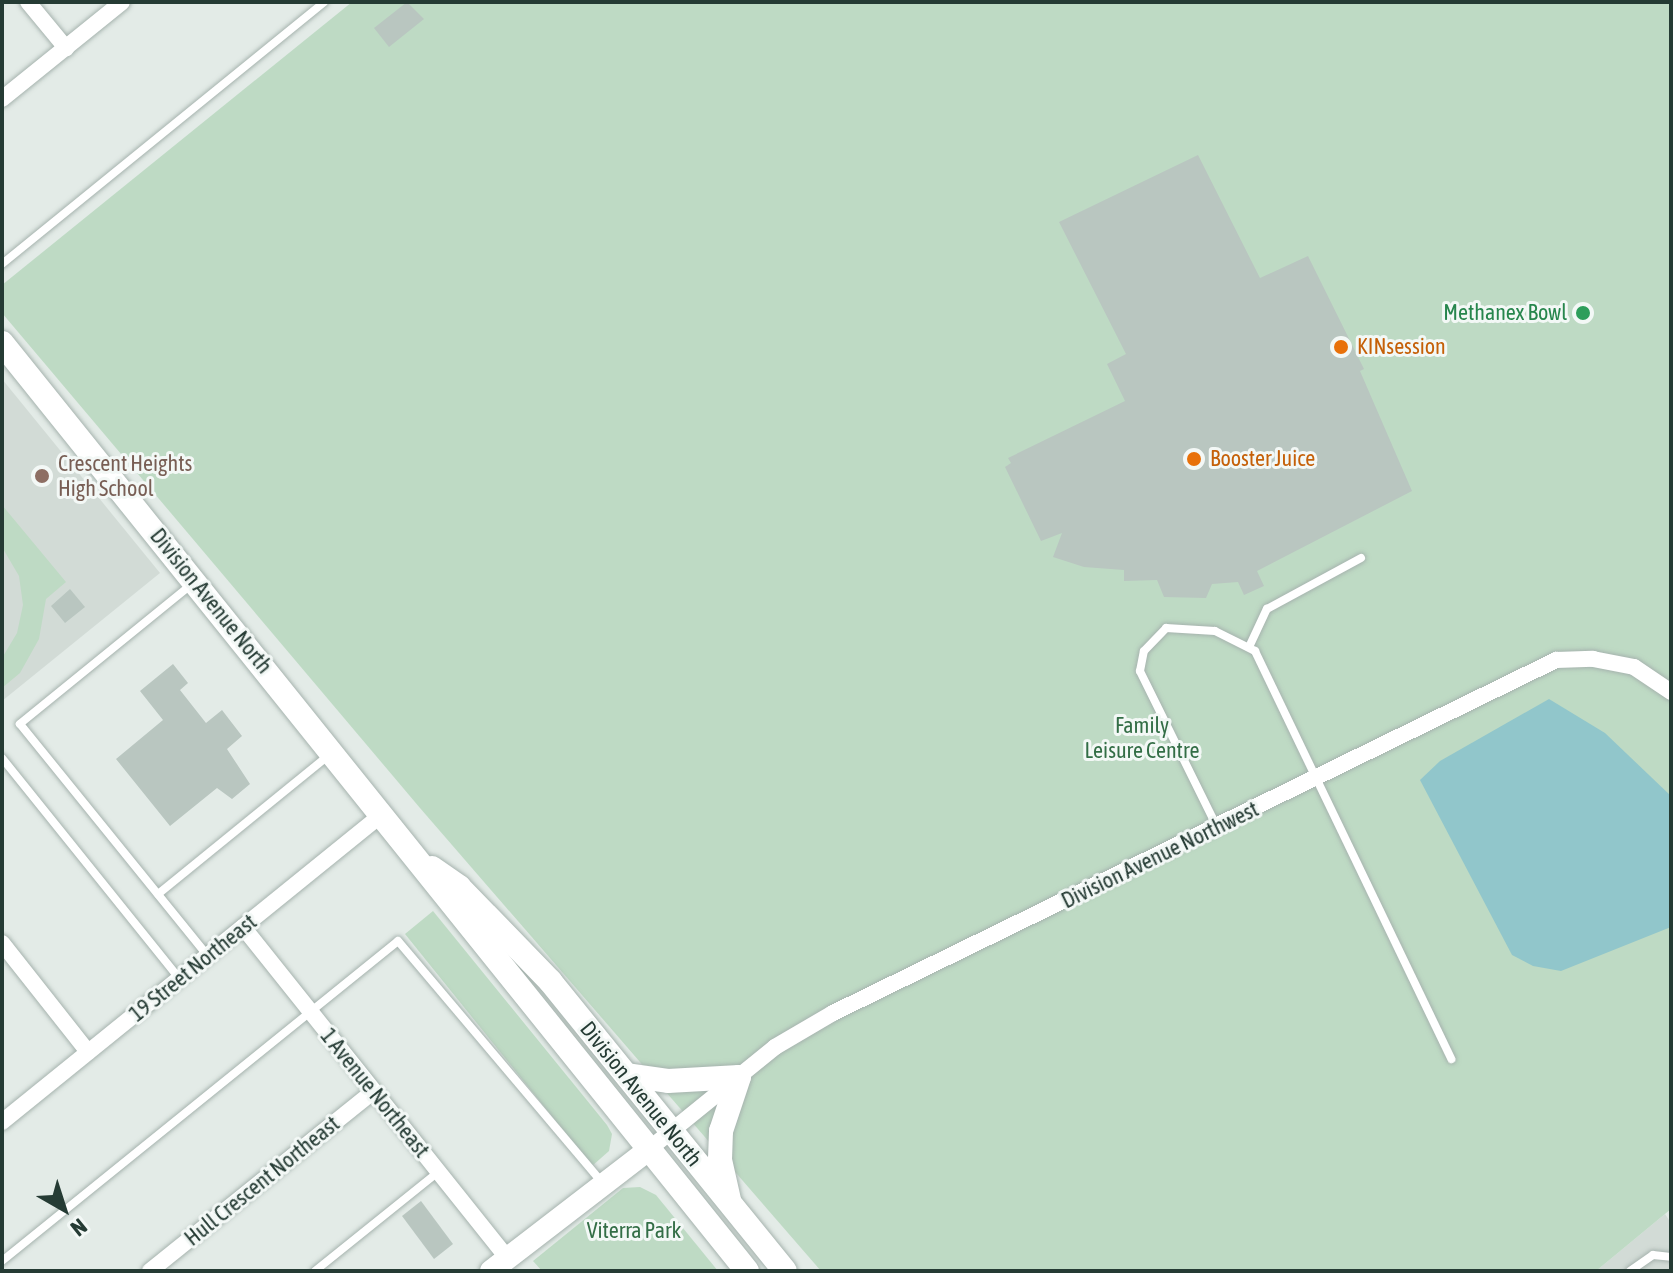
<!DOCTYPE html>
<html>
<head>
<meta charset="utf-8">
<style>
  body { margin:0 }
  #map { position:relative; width:1673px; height:1273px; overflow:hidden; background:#e3ebe7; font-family:"Asap Condensed",sans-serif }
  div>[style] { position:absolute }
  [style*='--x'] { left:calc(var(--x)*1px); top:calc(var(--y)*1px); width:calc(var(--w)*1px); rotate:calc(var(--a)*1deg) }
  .built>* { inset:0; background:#d2dbd6 }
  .green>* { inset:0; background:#bedac4 }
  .water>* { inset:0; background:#91c6cb }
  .building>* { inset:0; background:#b9c6c0 }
  .roads { filter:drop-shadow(0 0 2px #a6b3ae) drop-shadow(0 0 2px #a6b3ae) }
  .service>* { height:8px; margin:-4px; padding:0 4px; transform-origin:4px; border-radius:4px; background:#fff }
  .minor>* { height:16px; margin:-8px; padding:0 8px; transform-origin:8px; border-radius:8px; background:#fff }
  .tertiary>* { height:22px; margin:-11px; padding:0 11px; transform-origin:11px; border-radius:11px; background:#fff }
  .secondary>* { height:24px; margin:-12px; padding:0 12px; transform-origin:12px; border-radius:12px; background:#fff }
  .dots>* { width:22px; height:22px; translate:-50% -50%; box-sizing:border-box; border:4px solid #f3f8f6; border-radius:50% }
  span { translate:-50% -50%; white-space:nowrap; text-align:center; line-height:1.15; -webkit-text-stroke:6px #f3f8f6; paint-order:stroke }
  .leisure-label { font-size:22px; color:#27864d }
  .right { translate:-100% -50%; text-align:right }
  .food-label { font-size:22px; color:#c56008 }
  .left { translate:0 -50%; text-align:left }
  .education-label { font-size:22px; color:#785e54 }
  .street-label { font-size:22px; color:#253b34 }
  .park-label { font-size:22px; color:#336e46 }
  .frame { position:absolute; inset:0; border:4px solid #253b34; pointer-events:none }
  .north { position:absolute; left:24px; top:1169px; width:80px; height:80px; -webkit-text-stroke:6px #f3f8f6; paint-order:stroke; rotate:141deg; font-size:22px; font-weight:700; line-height:32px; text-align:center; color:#253b34 }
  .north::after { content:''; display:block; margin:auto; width:28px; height:36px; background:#253b34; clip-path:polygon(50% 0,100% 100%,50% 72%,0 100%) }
</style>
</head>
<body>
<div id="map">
  <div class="built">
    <div style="clip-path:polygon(2px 379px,160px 573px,2px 701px)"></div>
    <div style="clip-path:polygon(1665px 1214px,1671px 1223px,1671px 1271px,1596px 1271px)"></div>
  </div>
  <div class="green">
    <div style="clip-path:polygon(352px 2px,1671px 2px,1671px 1209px,1596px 1271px,821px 1271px,420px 808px,2px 313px,2px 285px)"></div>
    <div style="clip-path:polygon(2px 505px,66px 582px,46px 599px,39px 639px,20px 673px,2px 688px,2px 658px,17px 633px,23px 605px,19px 576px,2px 547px)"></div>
    <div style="clip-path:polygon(433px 911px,607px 1125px,612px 1134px,609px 1151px,592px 1166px,405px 934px)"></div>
    <div style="clip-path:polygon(640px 1187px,656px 1195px,718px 1271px,542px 1271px,533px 1261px,623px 1188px)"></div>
  </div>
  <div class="water">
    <div style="clip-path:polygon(1549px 699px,1605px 733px,1671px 796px,1671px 927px,1561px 971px,1533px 966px,1512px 955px,1420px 780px,1440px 761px)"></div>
  </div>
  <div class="building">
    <div style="clip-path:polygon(407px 2px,424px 19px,389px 47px,374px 28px)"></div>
    <div style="clip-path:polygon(1198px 155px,1260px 278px,1308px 256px,1364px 369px,1360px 371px,1412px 491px,1257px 571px,1264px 586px,1244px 595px,1238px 582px,1212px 584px,1206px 598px,1164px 597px,1157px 580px,1124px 581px,1124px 570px,1084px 567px,1053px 557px,1062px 533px,1041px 541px,1005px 467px,1011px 463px,1008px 458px,1125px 401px,1107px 364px,1126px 354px,1059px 222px)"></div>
    <div style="clip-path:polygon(70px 589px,85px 607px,65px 623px,51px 606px)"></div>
    <div style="clip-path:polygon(173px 664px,188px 683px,180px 690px,206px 723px,222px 710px,242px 736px,227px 749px,250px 784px,232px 799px,217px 788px,170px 826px,116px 759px,163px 720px,140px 691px)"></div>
    <div style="clip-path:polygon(421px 1201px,453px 1244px,434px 1259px,402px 1216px)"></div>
  </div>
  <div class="roads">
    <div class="service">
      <div style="--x:2;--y:264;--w:415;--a:-39.1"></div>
      <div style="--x:192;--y:584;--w:222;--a:140.9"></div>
      <div style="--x:20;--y:724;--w:299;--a:51"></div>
      <div style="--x:1250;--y:645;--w:40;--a:-65"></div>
      <div style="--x:1267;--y:609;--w:107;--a:-28.5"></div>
      <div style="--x:2;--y:758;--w:282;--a:51.2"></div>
      <div style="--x:1217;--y:827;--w:174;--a:-116.3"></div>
      <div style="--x:1140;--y:671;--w:20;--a:-79"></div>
      <div style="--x:1144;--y:651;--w:32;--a:-46"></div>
      <div style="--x:1166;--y:628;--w:49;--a:3.5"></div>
      <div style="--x:1215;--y:631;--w:45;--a:26.6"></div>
      <div style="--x:1255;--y:651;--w:453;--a:64.3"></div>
      <div style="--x:158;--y:894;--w:219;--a:-39.1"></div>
      <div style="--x:2;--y:1261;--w:509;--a:-38.94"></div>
      <div style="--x:398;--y:941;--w:318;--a:49.8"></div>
      <div style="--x:315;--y:1271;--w:158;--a:-38.8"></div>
      <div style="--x:1630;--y:1271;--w:28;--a:-35"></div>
      <div style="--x:1653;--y:1255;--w:18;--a:6"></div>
    </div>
    <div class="minor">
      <div style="--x:28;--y:2;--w:60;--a:50.4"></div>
      <div style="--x:2;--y:99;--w:154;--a:-38.9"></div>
      <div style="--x:243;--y:927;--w:423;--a:51.4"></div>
      <div style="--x:2;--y:943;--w:139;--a:51.7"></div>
      <div style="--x:2;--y:1122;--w:490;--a:-39"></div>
      <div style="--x:648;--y:1150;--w:164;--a:-39"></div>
      <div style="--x:775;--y:1047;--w:67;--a:-30.4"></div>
      <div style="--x:833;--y:1013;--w:805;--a:-26.02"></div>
      <div style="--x:1556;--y:660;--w:37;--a:-2"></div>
      <div style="--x:1593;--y:659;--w:42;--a:11"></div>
      <div style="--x:1634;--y:667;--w:45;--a:34"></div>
      <div style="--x:150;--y:1271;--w:286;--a:-38.8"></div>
    </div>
    <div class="tertiary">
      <div style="--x:491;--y:1271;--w:198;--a:-37.6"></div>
    </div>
    <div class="secondary">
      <div style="--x:2;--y:343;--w:1190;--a:51.24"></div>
      <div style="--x:432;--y:868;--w:33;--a:35"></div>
      <div style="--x:459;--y:887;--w:131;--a:45.9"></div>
      <div style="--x:550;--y:981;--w:373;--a:51"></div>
      <div style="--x:627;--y:1075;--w:41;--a:8.3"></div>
      <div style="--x:668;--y:1081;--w:71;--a:-3.2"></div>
      <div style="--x:739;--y:1077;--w:57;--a:108.4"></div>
      <div style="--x:721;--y:1131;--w:29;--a:92"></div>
      <div style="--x:720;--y:1160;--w:41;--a:77.3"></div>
    </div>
  </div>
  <div class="dots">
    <div style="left:1583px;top:313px;background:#2e9e5b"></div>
    <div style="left:1341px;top:347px;background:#e8710a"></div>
    <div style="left:1194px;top:459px;background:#e8710a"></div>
    <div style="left:42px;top:476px;background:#8d6e63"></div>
  </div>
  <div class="leisure-label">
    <span class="right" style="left:1567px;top:313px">Methanex Bowl</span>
  </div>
  <div class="food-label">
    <span class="left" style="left:1357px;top:347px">KINsession</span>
    <span class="left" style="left:1210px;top:459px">Booster Juice</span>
  </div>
  <div class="education-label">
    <span class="left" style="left:58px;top:476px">Crescent Heights<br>High School</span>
  </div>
  <div class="street-label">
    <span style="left:211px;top:601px;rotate:51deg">Division Avenue North</span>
    <span style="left:1160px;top:855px;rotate:-26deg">Division Avenue Northwest</span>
    <span style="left:193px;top:968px;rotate:-39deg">19 Street Northeast</span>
    <span style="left:375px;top:1093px;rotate:51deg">1 Avenue Northeast</span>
    <span style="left:641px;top:1094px;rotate:51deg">Division Avenue North</span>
    <span style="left:262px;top:1181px;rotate:-39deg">Hull Crescent Northeast</span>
  </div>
  <div class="park-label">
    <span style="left:1142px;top:738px">Family<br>Leisure Centre</span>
    <span style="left:634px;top:1231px">Viterra Park</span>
  </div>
  <div class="frame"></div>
  <div class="north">N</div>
</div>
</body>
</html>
